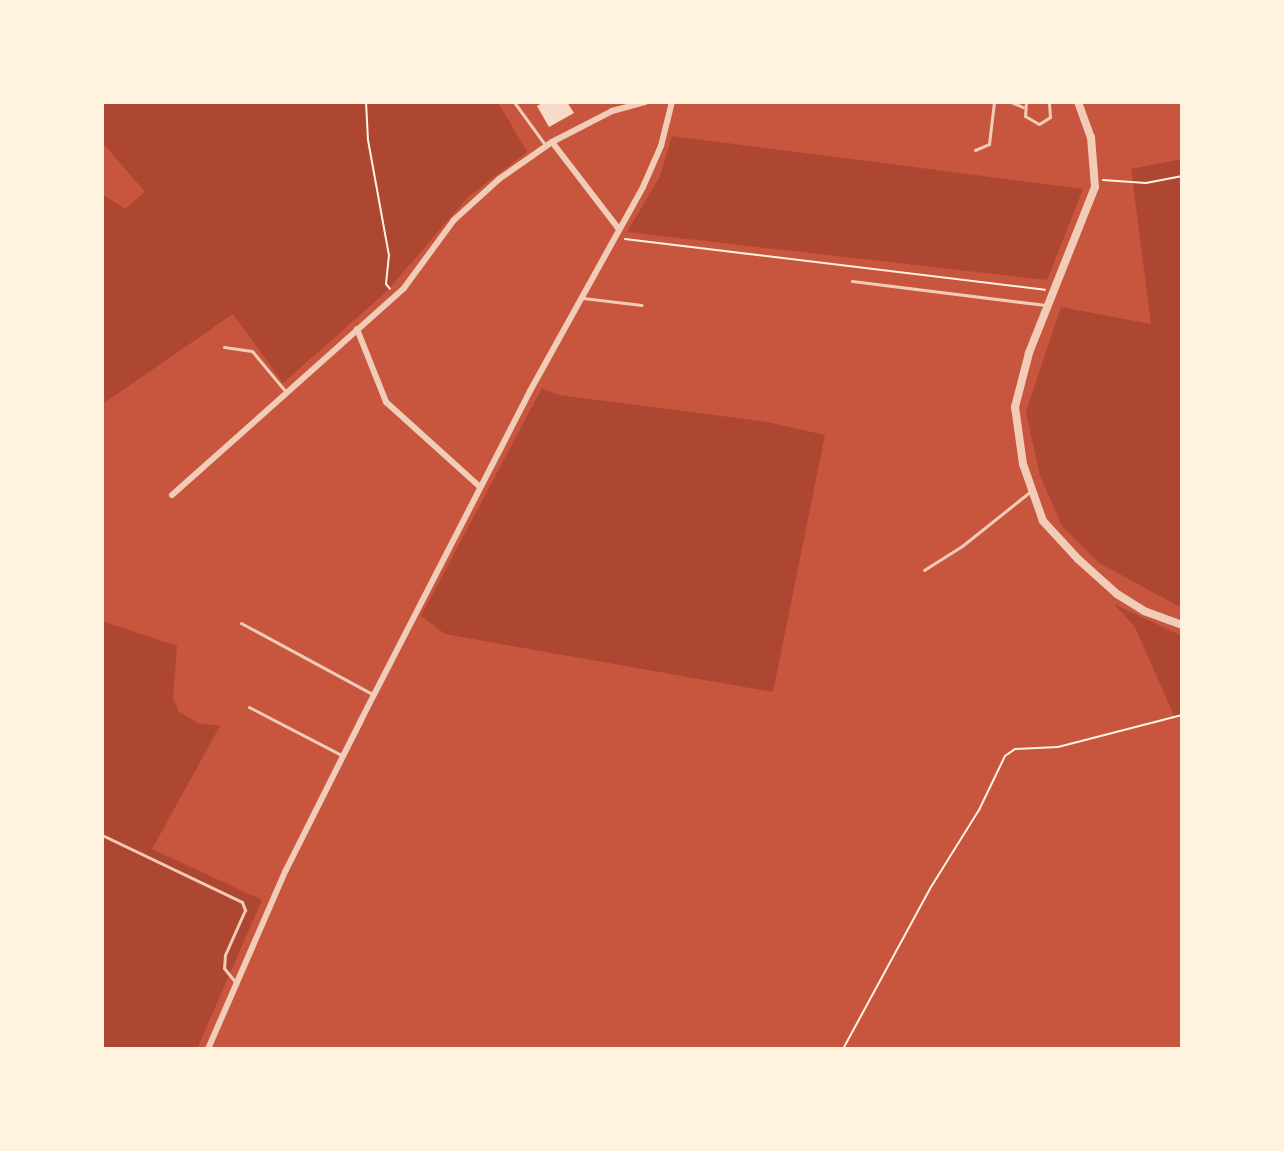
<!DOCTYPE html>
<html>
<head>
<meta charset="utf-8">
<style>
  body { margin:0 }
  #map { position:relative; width:1284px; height:1151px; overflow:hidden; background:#c8553d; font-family:"Source Sans 3",sans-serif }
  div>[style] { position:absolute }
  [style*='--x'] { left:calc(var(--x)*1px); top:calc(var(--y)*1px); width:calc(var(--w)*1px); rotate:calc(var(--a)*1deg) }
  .green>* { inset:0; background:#ae4732 }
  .building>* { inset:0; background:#f7dbc8 }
  .path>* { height:2px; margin:-1px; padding:0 1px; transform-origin:1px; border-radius:1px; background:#fff3e0 }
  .service>* { height:3px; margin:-1.5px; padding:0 1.5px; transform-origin:1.5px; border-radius:1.5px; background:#f1ccb7 }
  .minor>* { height:6px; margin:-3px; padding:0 3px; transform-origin:3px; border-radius:3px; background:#f1ccb7 }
  .tertiary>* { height:8px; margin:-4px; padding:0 4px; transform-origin:4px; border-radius:4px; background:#f1ccb7 }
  span { translate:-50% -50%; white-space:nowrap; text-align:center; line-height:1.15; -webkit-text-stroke:6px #fff3e0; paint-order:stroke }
  .frame { position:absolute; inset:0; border:104px solid #fff3e0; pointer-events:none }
</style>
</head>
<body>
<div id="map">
  <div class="green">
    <div style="clip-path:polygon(102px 102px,498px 102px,527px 152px,468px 197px,387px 291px,283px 383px,233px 314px,104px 403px,102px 194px,125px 209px,145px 192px,102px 142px)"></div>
    <div style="clip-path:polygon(672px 136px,1083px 189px,1047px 280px,627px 232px,660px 176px)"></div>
    <div style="clip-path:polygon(1182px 159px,1182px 608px,1099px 563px,1062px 526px,1040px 476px,1026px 412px,1061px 307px,1151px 324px,1131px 169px)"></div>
    <div style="clip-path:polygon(542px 388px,559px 395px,767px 422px,825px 435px,773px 692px,445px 634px,421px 616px)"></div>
    <div style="clip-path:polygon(1114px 604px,1182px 636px,1182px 715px,1175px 718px,1135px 627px)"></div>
    <div style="clip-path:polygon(102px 621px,177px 646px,173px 698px,179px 712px,198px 723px,220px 726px,152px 849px,262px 900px,197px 1049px,102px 1049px)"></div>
  </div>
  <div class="building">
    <div style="clip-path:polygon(544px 102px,567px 102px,574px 113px,549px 127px,537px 106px)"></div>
  </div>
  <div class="path">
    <div style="--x:366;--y:102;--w:38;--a:87"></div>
    <div style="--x:368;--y:140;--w:117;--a:79.7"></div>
    <div style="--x:389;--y:255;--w:29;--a:96"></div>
    <div style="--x:386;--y:284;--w:6;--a:51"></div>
    <div style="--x:1103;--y:180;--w:43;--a:4"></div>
    <div style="--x:1146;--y:183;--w:37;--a:-11"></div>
    <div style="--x:625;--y:239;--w:423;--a:6.9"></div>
    <div style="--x:843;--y:1049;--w:184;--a:-61.5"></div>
    <div style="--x:931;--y:887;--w:91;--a:-58.1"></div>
    <div style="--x:979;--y:810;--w:60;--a:-64.3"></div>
    <div style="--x:1005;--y:756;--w:12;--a:-35"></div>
    <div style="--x:1015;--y:749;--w:43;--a:-2.7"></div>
    <div style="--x:1058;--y:747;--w:128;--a:-14.5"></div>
  </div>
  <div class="service">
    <div style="--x:514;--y:102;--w:54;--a:54"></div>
    <div style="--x:1011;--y:102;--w:13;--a:23"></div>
    <div style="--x:1026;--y:102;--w:14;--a:94"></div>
    <div style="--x:1025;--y:116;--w:16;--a:30"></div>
    <div style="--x:1039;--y:124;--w:13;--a:-32"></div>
    <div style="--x:1050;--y:117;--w:15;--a:-94"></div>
    <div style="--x:975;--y:150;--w:15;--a:-23"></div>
    <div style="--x:989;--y:144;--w:42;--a:-83.2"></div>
    <div style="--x:852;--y:281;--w:195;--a:7.1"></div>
    <div style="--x:583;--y:298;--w:59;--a:6.8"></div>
    <div style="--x:224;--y:347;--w:28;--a:8"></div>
    <div style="--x:252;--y:351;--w:53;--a:50.3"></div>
    <div style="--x:924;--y:570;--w:45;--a:-32.3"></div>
    <div style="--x:962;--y:546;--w:88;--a:-38.6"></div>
    <div style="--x:241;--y:623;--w:151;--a:28.4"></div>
    <div style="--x:249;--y:707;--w:106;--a:27.5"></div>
    <div style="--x:102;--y:835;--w:155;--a:25.6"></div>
    <div style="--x:242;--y:902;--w:9;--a:69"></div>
    <div style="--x:245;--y:910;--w:49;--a:114"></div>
    <div style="--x:225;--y:955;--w:13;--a:94"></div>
    <div style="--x:224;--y:968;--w:21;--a:51"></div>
  </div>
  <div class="minor">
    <div style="--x:552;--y:142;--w:108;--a:52.5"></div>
    <div style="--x:357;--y:329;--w:79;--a:68.3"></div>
    <div style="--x:386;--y:402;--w:127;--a:42.1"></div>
    <div style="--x:172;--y:495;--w:311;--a:-41.7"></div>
    <div style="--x:404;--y:288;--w:84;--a:-53.7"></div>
    <div style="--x:454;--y:220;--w:61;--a:-42.3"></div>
    <div style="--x:499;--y:179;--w:65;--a:-34.9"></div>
    <div style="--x:552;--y:142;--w:68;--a:-27.3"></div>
    <div style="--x:612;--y:111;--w:34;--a:-15"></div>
    <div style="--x:208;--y:1049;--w:195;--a:-66.5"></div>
    <div style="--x:286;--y:870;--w:168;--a:-63.4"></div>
    <div style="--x:361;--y:720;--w:370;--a:-62.8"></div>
    <div style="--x:530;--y:391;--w:233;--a:-61"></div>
    <div style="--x:643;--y:187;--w:45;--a:-66.3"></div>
    <div style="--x:661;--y:146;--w:45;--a:-76"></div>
  </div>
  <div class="tertiary">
    <div style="--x:1078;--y:102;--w:37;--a:70"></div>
    <div style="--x:1091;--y:137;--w:50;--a:85.4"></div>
    <div style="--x:1095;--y:187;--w:179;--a:111.7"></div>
    <div style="--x:1029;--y:353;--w:56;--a:104.5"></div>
    <div style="--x:1015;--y:407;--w:58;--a:82"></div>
    <div style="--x:1023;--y:464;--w:60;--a:70.7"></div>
    <div style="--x:1043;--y:521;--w:52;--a:47.4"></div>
    <div style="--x:1078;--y:559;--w:52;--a:41.9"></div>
    <div style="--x:1117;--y:594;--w:32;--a:32"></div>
    <div style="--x:1144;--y:611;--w:40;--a:20.2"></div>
  </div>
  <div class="frame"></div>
</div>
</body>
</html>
